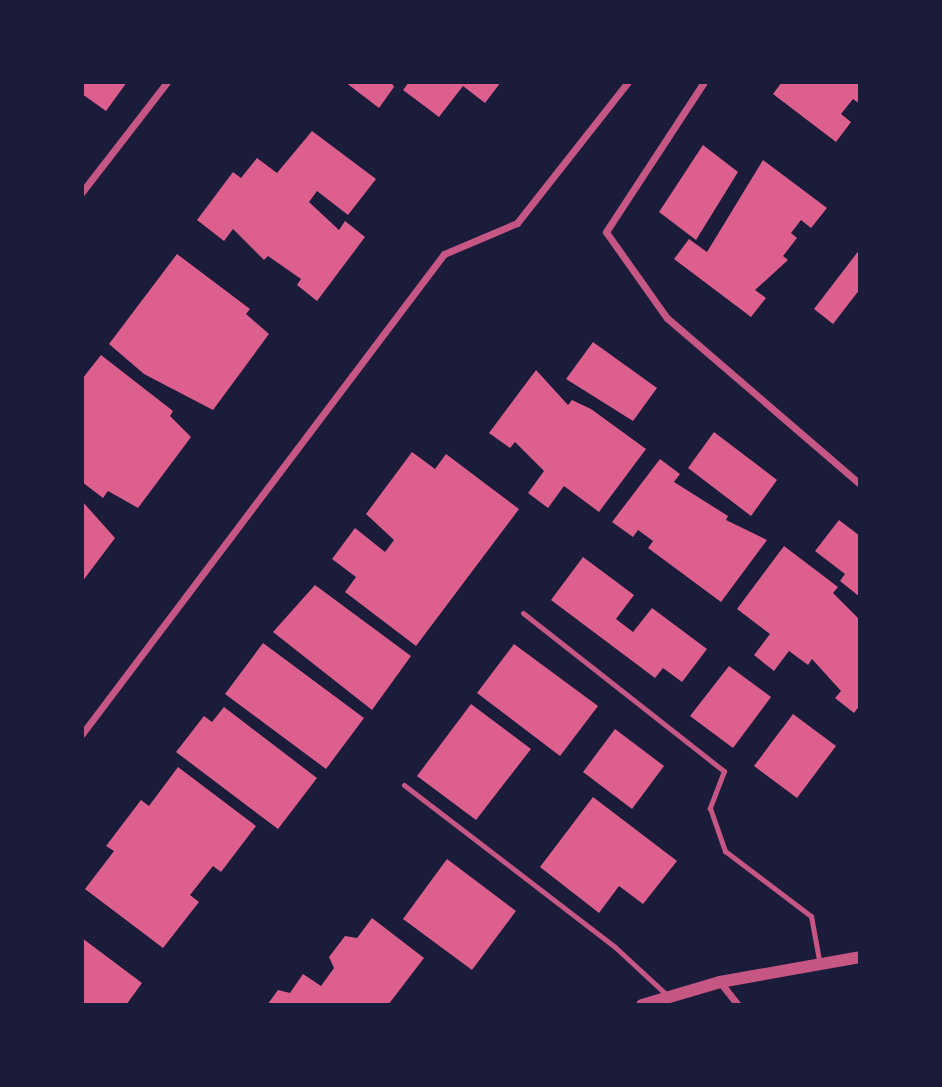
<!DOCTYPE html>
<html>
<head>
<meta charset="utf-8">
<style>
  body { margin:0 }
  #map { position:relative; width:942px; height:1087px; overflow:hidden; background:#1b1b3a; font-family:Montserrat,sans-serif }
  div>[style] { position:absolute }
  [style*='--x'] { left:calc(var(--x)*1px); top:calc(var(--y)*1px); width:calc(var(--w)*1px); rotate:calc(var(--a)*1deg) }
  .building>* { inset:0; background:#dd5f8e }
  .service>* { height:5px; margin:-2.5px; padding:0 2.5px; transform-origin:2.5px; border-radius:2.5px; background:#c65784 }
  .minor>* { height:7px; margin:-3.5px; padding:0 3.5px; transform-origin:3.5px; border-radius:3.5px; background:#c65784 }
  .tertiary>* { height:12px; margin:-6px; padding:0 6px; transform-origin:6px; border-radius:6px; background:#c65784 }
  span { translate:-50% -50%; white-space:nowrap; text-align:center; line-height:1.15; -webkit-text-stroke:5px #1b1b3a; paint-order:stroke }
  .frame { position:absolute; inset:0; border:84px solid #1b1b3a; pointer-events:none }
</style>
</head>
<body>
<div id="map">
  <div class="building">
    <div style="clip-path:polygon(82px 82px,127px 82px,106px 111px,82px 94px)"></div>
    <div style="clip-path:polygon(345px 82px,391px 82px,394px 87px,379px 108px)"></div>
    <div style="clip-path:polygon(409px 82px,501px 82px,485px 103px,463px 86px,439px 117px,403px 90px)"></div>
    <div style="clip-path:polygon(782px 82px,860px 82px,860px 104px,853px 99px,841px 114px,851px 122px,836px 142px,773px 94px)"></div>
    <div style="clip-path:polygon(312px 131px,376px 179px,348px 215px,317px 191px,309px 202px,339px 230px,345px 221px,365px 237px,317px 301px,297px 285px,301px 279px,268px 256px,264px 260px,233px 229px,224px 241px,197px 220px,233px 172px,241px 178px,257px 158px,277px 173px)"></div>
    <div style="clip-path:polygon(703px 145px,738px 172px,696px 240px,659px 212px)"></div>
    <div style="clip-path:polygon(763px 160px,827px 208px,811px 228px,801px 220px,791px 233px,797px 238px,783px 256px,788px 260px,755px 290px,766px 298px,751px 317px,674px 259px,689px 239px,707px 252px)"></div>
    <div style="clip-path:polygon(860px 249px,860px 289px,833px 324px,814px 309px)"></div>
    <div style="clip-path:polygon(177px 254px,250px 309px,246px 314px,269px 334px,213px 410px,144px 374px,109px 344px)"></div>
    <div style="clip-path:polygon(593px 342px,657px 388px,633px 421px,566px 379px)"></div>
    <div style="clip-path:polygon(101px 355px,173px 411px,170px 416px,191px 437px,138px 508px,108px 491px,103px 498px,82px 482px,82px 379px)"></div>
    <div style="clip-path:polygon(536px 370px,568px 405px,572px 400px,591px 409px,646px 449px,599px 512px,564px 486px,548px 508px,528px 493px,544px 471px,515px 442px,510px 448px,489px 433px)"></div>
    <div style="clip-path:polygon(714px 432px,777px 480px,751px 516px,688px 468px)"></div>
    <div style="clip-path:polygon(412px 452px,435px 469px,446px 454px,519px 509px,416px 646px,345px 592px,356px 577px,332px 559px,355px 528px,385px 552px,394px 540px,366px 514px)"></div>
    <div style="clip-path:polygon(660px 459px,680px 474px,674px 482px,728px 516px,726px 520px,767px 540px,721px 602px,648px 548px,653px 541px,638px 530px,633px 537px,612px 522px)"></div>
    <div style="clip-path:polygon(82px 501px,115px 538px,82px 582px)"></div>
    <div style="clip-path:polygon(839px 520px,860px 536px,860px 597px,840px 581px,845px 574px,815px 551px)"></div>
    <div style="clip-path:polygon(784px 546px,838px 587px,833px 593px,860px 620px,860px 705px,854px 713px,835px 698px,841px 691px,812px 659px,808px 665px,789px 651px,774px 671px,754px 655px,770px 634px,737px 609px)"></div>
    <div style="clip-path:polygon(583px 557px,634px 595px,616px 619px,633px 632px,652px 608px,707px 649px,682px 682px,663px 668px,655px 678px,551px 600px)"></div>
    <div style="clip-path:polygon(315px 585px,411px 656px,372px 710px,273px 632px)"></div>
    <div style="clip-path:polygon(263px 643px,364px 718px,326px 769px,225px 694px)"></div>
    <div style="clip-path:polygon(514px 644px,598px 706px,560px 756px,477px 693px)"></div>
    <div style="clip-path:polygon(729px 666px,771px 697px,733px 748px,690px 716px)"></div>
    <div style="clip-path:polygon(471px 704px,531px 749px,476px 820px,417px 776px)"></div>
    <div style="clip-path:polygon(224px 707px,317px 778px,278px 829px,176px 752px,204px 716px,212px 722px)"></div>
    <div style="clip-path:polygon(793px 714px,836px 746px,797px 798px,754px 766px)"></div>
    <div style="clip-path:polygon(615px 729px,664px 766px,632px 809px,583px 772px)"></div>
    <div style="clip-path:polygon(178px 767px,256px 826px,221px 872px,213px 866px,190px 895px,199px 902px,163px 948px,85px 889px,114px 851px,106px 846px,141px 800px,149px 806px)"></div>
    <div style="clip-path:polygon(593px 797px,677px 861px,643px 904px,619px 886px,599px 913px,540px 867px)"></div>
    <div style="clip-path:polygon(447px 859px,516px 911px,472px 970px,403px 919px)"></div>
    <div style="clip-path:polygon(372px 918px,424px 958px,388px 1005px,267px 1005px,278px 990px,290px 993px,303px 974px,321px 986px,334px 968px,329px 957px,345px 936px,357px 938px)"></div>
    <div style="clip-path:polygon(82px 938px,142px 983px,126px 1005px,82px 1005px)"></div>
  </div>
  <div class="service">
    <div style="--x:523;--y:613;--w:256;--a:38.2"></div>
    <div style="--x:724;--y:771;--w:40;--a:111"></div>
    <div style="--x:710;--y:808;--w:46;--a:70.8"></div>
    <div style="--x:725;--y:851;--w:108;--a:37.1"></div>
    <div style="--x:811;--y:916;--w:50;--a:79.6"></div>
    <div style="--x:404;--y:785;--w:266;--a:37.5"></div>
    <div style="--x:615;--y:947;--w:72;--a:42.8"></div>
  </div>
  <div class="minor">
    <div style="--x:704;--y:82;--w:179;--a:123.2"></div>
    <div style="--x:606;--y:232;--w:105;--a:54.7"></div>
    <div style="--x:667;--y:318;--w:255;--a:40.7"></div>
    <div style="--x:82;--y:192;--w:139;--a:-52.3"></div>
    <div style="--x:82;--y:734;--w:601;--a:-52.98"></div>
    <div style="--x:444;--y:254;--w:79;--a:-23"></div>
    <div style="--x:517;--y:223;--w:179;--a:-51.8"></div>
    <div style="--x:720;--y:982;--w:29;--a:52"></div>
  </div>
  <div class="tertiary">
    <div style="--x:642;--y:1005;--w:81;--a:-16.4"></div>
    <div style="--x:720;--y:982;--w:142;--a:-10.1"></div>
  </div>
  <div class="frame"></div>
</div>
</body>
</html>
